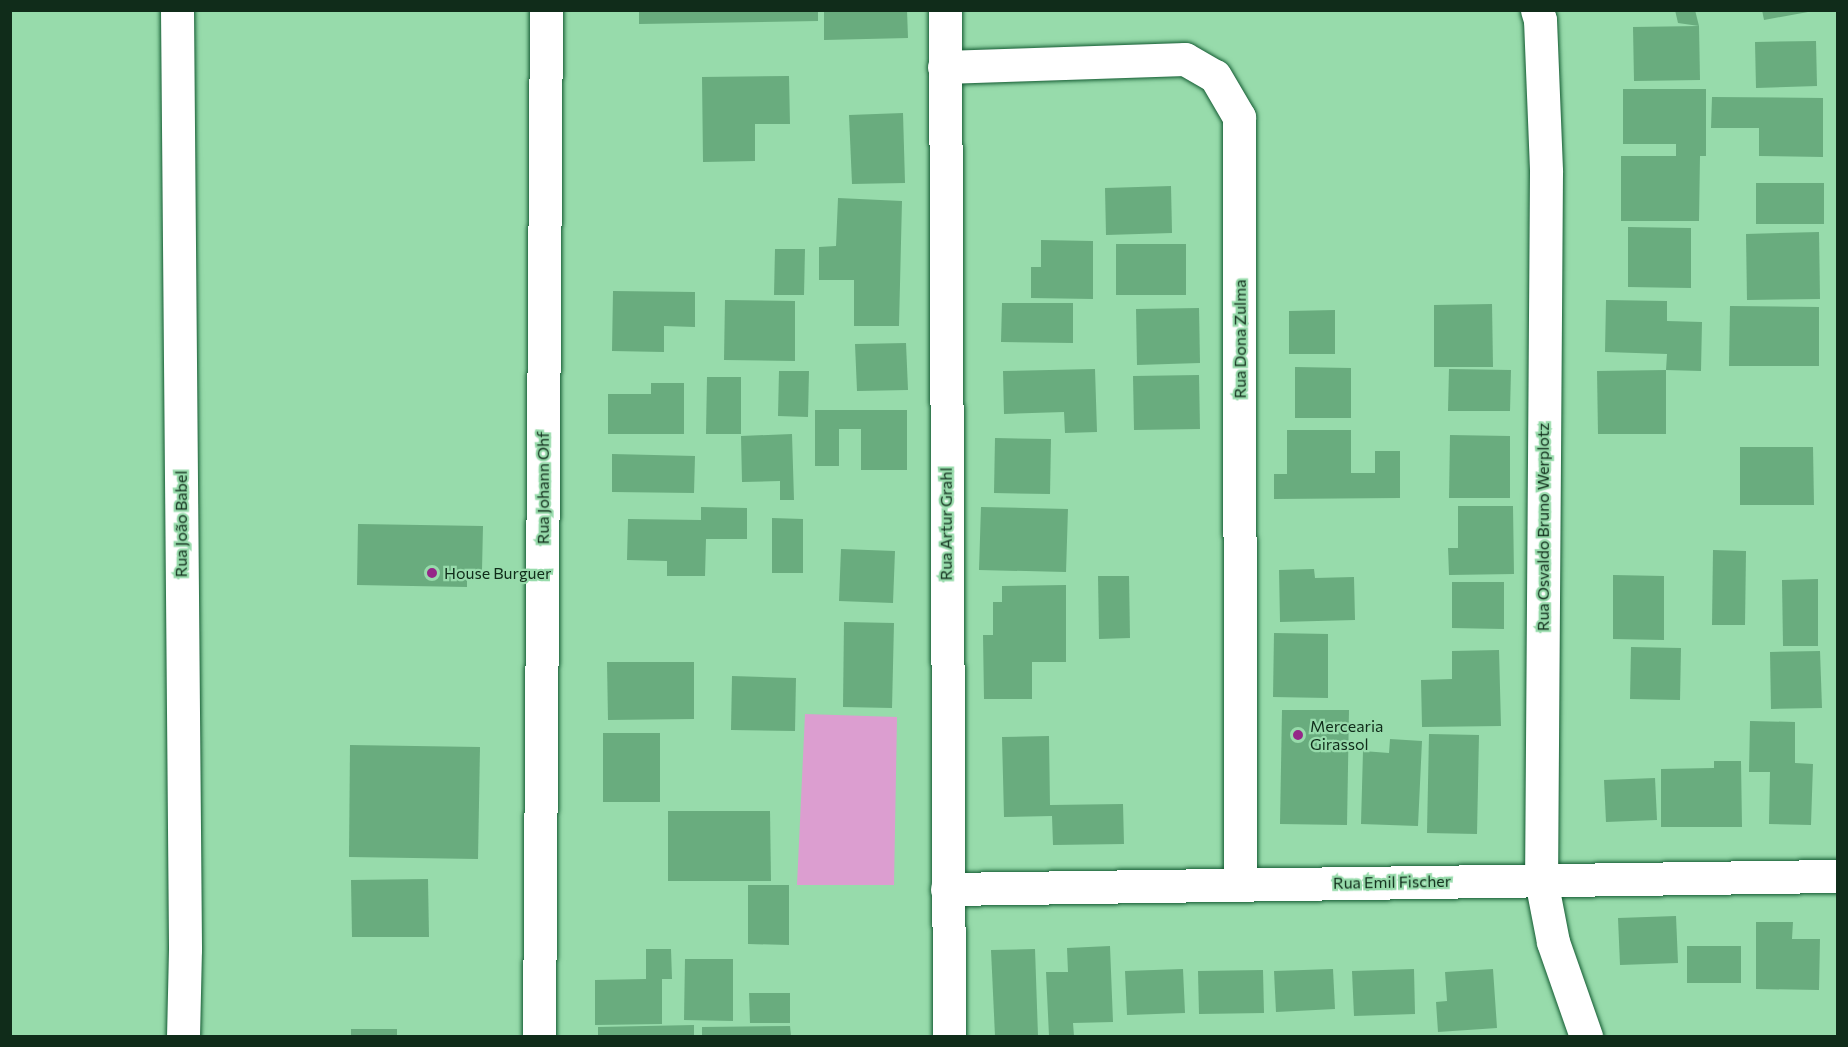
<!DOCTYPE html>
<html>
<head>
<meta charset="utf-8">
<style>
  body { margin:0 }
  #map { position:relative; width:1848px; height:1047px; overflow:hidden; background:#97dbab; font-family:Commissioner,sans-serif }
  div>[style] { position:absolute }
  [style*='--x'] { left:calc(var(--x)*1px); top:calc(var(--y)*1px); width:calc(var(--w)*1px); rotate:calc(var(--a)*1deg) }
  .green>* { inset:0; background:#dc9ed0 }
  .building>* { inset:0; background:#69ac7e }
  .roads { filter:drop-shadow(0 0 2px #135b32) drop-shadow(0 0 2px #135b32) }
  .minor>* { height:33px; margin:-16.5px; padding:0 16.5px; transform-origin:16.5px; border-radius:16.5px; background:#fff }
  .secondary>* { height:33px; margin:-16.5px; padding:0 16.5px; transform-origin:16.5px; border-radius:16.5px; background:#fff }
  .dots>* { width:16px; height:16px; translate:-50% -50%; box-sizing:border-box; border:3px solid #97dbab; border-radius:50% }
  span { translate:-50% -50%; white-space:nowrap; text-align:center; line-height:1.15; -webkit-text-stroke:4.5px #97dbab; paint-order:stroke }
  .street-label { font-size:16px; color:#102c1a }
  .poi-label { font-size:16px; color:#102c1a }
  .left { translate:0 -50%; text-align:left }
  .frame { position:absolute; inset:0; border:12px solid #102c1a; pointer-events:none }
</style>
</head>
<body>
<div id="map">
  <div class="green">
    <div style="clip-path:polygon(805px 714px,897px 717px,894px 885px,797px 885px)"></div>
  </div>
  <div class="building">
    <div style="clip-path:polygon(639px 10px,818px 10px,818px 21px,639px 24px)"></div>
    <div style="clip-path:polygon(907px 10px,908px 38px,824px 40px,824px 12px)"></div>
    <div style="clip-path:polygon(1675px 10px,1695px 10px,1699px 26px,1678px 23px)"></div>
    <div style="clip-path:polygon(1762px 10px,1808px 10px,1808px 12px,1764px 20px)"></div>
    <div style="clip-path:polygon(1699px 26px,1700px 80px,1634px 81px,1633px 27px)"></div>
    <div style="clip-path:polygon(1816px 41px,1817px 86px,1756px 88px,1755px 42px)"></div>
    <div style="clip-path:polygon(789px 76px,790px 124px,755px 124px,755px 161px,703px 162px,702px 77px)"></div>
    <div style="clip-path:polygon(1623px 89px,1706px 89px,1706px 156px,1700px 156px,1699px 221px,1621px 221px,1621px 156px,1676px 156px,1676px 144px,1623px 144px)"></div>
    <div style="clip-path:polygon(1712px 97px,1823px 98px,1823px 157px,1759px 156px,1759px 128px,1711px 128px)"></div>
    <div style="clip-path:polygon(903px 113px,905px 183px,852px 184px,849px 115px)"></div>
    <div style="clip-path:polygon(1756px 183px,1824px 183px,1824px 224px,1756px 224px)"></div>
    <div style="clip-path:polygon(1171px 186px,1172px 233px,1106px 235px,1105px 188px)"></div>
    <div style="clip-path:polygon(838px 198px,902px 201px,899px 326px,854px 326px,854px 280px,819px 280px,819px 247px,836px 246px)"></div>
    <div style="clip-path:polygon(1628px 227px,1691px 228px,1691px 288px,1628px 287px)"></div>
    <div style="clip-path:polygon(1819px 232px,1820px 299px,1747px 300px,1746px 234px)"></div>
    <div style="clip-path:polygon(1041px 240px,1093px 241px,1093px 299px,1031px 298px,1031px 267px,1041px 267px)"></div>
    <div style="clip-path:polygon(1116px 244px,1186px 244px,1186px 295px,1116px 295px)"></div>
    <div style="clip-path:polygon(775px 249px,805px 249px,804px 295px,774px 295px)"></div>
    <div style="clip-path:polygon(613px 291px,695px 292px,695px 327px,664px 326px,664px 352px,612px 351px)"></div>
    <div style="clip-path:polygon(725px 300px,795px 301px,795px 361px,724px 360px)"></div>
    <div style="clip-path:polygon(1606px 300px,1667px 301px,1667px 321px,1702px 322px,1701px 371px,1666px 370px,1667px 354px,1605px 352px)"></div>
    <div style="clip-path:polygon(1002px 303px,1073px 303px,1073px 343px,1001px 342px)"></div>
    <div style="clip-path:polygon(1492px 304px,1493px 367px,1434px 367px,1434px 305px)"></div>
    <div style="clip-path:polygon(1730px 306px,1819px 307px,1819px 366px,1729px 366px)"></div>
    <div style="clip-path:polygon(1199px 308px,1200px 363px,1137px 365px,1136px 309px)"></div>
    <div style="clip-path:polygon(1335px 310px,1335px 354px,1289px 354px,1289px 311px)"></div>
    <div style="clip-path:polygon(906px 343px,908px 390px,857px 391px,855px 344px)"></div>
    <div style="clip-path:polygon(1295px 367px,1351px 368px,1351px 418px,1295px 418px)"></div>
    <div style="clip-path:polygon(1095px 369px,1097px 432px,1065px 433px,1064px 412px,1004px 414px,1003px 371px)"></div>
    <div style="clip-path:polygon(1449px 369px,1511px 370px,1510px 411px,1448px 411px)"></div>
    <div style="clip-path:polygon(1666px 370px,1666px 434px,1598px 434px,1597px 371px)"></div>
    <div style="clip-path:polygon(779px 371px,809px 371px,808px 417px,778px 416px)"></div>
    <div style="clip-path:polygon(1199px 375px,1200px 429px,1134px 430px,1133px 376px)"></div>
    <div style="clip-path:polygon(707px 377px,741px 377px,741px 434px,706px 434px)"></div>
    <div style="clip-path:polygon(651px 383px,684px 383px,684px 434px,608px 434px,608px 394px,651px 394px)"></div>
    <div style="clip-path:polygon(815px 410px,907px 410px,907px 470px,861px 470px,861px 429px,839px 429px,839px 466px,815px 466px)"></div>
    <div style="clip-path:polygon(1287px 430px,1351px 430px,1351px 473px,1375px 473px,1375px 451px,1400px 451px,1400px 498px,1274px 499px,1274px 474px,1287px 474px)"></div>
    <div style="clip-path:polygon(792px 434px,794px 500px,780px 500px,780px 481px,742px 482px,741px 436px)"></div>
    <div style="clip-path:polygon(1450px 435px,1510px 436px,1510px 498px,1449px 498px)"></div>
    <div style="clip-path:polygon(995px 438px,1051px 439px,1050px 494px,994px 493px)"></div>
    <div style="clip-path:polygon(1740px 447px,1813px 447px,1814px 505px,1740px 505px)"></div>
    <div style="clip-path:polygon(612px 454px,695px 456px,694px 493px,612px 492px)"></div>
    <div style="clip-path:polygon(1458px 506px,1513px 506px,1514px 574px,1449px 575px,1448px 548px,1458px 548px)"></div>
    <div style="clip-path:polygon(701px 507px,747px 508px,747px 539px,706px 539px,705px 576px,667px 576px,667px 561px,627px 560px,628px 519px,701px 520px)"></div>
    <div style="clip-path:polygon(981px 507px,1068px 509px,1066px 572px,979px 570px)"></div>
    <div style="clip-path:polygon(772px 518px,803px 519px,803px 573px,772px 573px)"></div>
    <div style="clip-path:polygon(358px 524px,483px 526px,482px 570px,467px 570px,467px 587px,357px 585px)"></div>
    <div style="clip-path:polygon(841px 549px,895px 551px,893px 603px,839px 601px)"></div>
    <div style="clip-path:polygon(1713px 550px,1746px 551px,1745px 625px,1712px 625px)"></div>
    <div style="clip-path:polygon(1314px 569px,1315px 578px,1354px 577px,1355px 620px,1280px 622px,1279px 570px)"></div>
    <div style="clip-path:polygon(1613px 575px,1664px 576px,1664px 640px,1613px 639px)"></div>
    <div style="clip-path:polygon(1098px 576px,1129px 576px,1130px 638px,1099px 639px)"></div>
    <div style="clip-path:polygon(1818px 579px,1818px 646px,1783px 646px,1782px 580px)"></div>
    <div style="clip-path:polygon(1452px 582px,1504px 582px,1504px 629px,1452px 628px)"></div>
    <div style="clip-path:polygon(1066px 585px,1066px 662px,1032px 662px,1032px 699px,984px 699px,983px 635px,993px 635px,993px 602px,1002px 602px,1002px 586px)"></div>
    <div style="clip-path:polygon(844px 622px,894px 623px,892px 708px,843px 707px)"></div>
    <div style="clip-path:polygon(1274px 633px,1328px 634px,1328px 698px,1273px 697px)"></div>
    <div style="clip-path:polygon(1631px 647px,1681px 648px,1680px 700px,1630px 699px)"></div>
    <div style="clip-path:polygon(1499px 650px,1501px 726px,1422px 727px,1421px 680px,1452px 679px,1452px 651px)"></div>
    <div style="clip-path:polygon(1820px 651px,1822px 708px,1771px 709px,1770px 652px)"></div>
    <div style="clip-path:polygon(607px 662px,694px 662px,694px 719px,608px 720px)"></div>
    <div style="clip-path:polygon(732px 676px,796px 678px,795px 731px,731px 730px)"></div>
    <div style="clip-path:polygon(1282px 710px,1349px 710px,1347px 825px,1280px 824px)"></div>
    <div style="clip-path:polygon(1750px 721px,1795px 722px,1795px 763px,1813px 764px,1811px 825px,1769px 824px,1770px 772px,1749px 772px)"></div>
    <div style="clip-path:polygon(603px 733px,660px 733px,660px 802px,603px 802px)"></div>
    <div style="clip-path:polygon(1429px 734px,1479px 735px,1477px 834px,1427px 833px)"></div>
    <div style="clip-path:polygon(1049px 736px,1050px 805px,1123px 804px,1124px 844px,1053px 845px,1052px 816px,1004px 817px,1002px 737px)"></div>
    <div style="clip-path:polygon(1390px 739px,1422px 741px,1418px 826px,1361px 824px,1363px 751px,1389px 753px)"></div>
    <div style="clip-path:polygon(350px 745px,480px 747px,478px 859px,349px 857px)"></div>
    <div style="clip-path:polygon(1714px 761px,1741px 761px,1742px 827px,1661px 827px,1661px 769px,1714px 768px)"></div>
    <div style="clip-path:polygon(1655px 778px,1657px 820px,1606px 822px,1604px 780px)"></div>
    <div style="clip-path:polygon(668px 811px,770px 811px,771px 881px,668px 881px)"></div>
    <div style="clip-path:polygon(428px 879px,429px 937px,352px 937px,351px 880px)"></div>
    <div style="clip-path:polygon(748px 885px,789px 885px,789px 945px,748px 944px)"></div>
    <div style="clip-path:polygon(1676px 916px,1678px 963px,1620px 965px,1618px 918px)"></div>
    <div style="clip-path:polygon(1756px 922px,1793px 922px,1792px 939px,1820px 939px,1819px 990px,1756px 989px)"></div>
    <div style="clip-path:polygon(1110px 946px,1113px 1022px,1073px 1023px,1074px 1036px,1049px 1036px,1046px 972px,1068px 972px,1067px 948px)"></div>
    <div style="clip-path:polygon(1687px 946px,1741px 946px,1741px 983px,1687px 983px)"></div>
    <div style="clip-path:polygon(646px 949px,671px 949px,672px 979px,662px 979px,662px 1024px,595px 1025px,595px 980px,646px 979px)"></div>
    <div style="clip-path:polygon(1035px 949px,1038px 1036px,995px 1036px,991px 950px)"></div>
    <div style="clip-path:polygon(685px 959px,733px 959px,733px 1021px,684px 1020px)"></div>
    <div style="clip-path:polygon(1183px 969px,1185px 1013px,1127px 1015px,1125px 971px)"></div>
    <div style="clip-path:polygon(1333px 969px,1335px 1009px,1276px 1012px,1274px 971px)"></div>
    <div style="clip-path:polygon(1414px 969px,1415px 1014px,1354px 1016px,1352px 971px)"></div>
    <div style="clip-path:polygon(1493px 969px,1497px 1028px,1438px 1032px,1436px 1002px,1447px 1001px,1445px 972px)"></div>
    <div style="clip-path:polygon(1263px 970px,1264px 1013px,1199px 1014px,1198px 971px)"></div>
    <div style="clip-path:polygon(749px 993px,790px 993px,790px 1023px,750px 1023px)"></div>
    <div style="clip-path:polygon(694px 1025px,694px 1036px,598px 1036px,598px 1027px)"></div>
    <div style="clip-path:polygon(790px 1026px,791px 1036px,702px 1036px,702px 1027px)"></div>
    <div style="clip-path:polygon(351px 1029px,397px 1029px,397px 1036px,351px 1036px)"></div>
  </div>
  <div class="roads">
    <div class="minor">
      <div style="--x:177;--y:10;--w:939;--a:89.51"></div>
      <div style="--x:185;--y:949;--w:87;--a:91.3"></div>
      <div style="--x:945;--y:10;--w:1026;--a:89.78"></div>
      <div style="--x:1537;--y:10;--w:10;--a:73"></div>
      <div style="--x:1540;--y:20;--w:152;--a:87.7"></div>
      <div style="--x:1546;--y:172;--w:708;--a:90.4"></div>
      <div style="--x:1541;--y:880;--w:63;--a:79"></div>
      <div style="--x:1553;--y:942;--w:100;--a:70.7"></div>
      <div style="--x:944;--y:67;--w:241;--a:-1.9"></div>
      <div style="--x:1185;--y:59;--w:34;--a:30"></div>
      <div style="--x:1215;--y:76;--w:48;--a:59.7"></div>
      <div style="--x:1239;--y:117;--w:768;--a:89.93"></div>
      <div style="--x:947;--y:889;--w:891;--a:-0.84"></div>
    </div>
    <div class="secondary">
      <div style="--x:539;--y:1036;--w:1026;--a:-89.61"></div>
    </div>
  </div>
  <div class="dots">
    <div style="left:432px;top:573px;background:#952788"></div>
    <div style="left:1298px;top:735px;background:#952788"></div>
  </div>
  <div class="street-label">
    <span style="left:1240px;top:339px;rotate:-90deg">Rua Dona Zulma</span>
    <span style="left:543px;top:488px;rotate:-90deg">Rua Johann Ohf</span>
    <span style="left:181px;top:524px;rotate:-90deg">Rua João Babel</span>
    <span style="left:946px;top:524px;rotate:-90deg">Rua Artur Grahl</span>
    <span style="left:1543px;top:527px;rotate:-90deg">Rua Osvaldo Bruno Werplotz</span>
    <span style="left:1392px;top:882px;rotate:-1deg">Rua Emil Fischer</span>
  </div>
  <div class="poi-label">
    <span class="left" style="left:444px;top:573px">House Burguer</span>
    <span class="left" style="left:1310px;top:735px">Mercearia<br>Girassol</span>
  </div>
  <div class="frame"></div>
</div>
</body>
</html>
